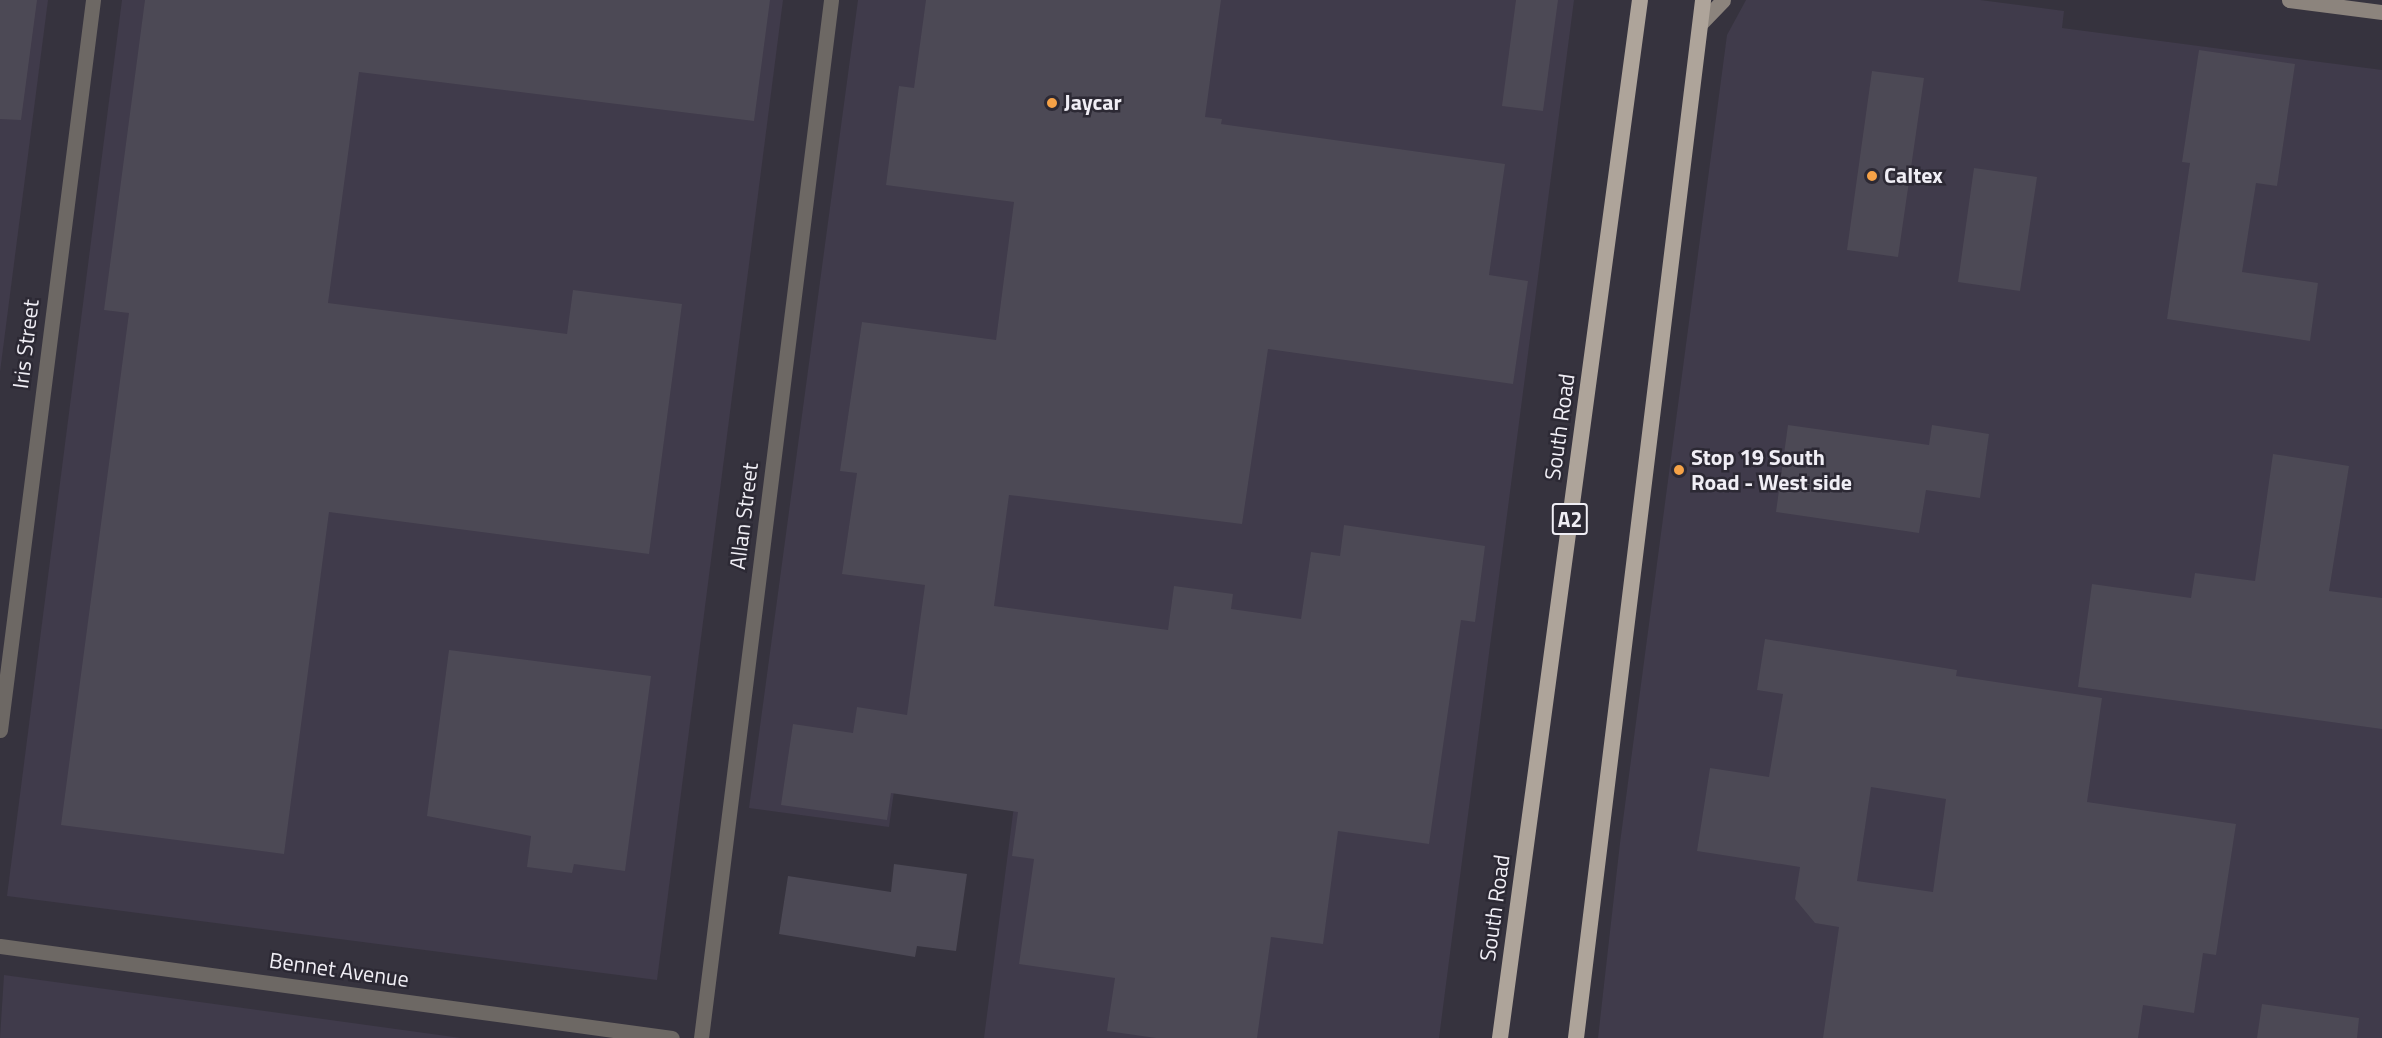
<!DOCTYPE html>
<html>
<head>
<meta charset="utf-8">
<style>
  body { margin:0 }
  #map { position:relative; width:2382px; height:1038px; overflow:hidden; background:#36333e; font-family:"Titillium Web",sans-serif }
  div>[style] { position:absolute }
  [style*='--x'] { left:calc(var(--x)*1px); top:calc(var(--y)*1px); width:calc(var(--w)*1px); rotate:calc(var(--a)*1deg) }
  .built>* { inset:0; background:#403b4b }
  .building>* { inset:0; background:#4c4955 }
  .minor>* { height:15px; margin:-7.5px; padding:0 7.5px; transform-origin:7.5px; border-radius:7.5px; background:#6d6864 }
  .secondary>* { height:15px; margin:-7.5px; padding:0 7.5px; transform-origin:7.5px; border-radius:7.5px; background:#8c847d }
  .trunk>* { height:16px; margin:-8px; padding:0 8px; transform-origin:8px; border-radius:8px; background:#aea49a }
  .dots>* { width:16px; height:16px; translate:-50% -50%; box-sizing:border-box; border:3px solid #2c2934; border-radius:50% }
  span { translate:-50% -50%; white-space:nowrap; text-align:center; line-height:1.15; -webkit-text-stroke:5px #2c2934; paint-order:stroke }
  .shield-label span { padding:2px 4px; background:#2c2934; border:2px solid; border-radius:4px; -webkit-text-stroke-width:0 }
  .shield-label { font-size:21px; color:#f0eef5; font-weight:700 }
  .poi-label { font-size:22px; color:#f0eef5; font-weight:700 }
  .left { translate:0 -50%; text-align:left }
  .street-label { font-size:22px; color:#f0eef5 }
</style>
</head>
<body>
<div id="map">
  <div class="built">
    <div style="clip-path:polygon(0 0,48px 0,0 372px)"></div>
    <div style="clip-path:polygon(122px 0,783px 0,657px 980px,7px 896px)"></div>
    <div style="clip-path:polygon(858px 0,1574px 0,1439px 1038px,984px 1038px,1023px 736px,904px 720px,889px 827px,749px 808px)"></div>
    <div style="clip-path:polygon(1746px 0,1980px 0,2064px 11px,2062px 28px,2382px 70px,2382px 1038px,1598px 1038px,1620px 843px,1727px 35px)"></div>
    <div style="clip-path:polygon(4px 975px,461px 1038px,0 1038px)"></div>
  </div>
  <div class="building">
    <div style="clip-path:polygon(0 0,37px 0,21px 120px,0 119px)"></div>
    <div style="clip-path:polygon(145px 0,770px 0,754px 121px,359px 72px,328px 303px,567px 334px,573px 290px,682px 304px,649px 554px,329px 512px,284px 854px,61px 825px,129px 313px,104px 310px)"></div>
    <div style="clip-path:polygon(926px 0,1221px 0,1205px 117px,1222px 119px,1221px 124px,1505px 164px,1489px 275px,1528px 281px,1513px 384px,1268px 349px,1242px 524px,1009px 495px,994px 606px,1168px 630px,1174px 586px,1233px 594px,1231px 609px,1301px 619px,1311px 552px,1340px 556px,1344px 525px,1485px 546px,1475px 622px,1461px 620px,1429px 844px,1338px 831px,1323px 944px,1271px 937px,1257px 1038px,1156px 1038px,1107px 1031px,1115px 978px,1019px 964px,1034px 859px,1012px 856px,1018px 812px,891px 793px,887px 820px,781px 805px,793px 724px,853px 733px,857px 707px,907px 715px,925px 585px,842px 574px,857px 473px,840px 471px,862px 322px,996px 340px,1014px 202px,886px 185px,899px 86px,914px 88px)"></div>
    <div style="clip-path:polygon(1516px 0,1558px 0,1543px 111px,1502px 106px)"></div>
    <div style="clip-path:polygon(2199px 50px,2295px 64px,2277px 186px,2256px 183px,2242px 272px,2318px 283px,2310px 341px,2167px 319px,2190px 163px,2182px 162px)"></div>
    <div style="clip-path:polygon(1872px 71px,1924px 78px,1898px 257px,1847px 250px)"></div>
    <div style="clip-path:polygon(1974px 168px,2037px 177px,2020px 291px,1958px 282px)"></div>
    <div style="clip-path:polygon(1788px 425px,1929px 445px,1932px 425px,1989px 434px,1980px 498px,1926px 490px,1919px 533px,1776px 512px)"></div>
    <div style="clip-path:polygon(2273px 454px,2349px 466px,2329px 591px,2382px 598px,2382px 729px,2078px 687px,2092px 584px,2191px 598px,2195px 573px,2255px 581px)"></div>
    <div style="clip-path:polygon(evenodd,1765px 639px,1957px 670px,1956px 676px,2102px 698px,2087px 802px,2236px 824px,2216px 955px,2203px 953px,2194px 1013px,2143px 1005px,2138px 1038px,1823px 1038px,1839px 927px,1815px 923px,1795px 899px,1800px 867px,1697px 851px,1710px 768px,1769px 777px,1783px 694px,1757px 690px,1765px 639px,1871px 787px,1946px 799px,1933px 892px,1857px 881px,1871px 787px)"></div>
    <div style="clip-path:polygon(449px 650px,651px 676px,625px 871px,574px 864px,572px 873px,527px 867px,531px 836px,427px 816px)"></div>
    <div style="clip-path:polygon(894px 864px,967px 874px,956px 951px,917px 946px,915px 957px,779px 934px,788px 876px,891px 892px)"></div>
    <div style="clip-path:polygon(2262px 1004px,2359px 1018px,2357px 1038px,2257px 1038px)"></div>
  </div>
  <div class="minor">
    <div style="--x:0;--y:730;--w:736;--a:-82.74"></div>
    <div style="--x:0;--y:946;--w:678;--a:7.8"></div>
    <div style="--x:701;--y:1038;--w:1046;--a:-82.86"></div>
  </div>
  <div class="secondary">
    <div style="--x:2289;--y:0;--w:94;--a:7.4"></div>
    <div style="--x:1700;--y:24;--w:33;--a:-46"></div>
  </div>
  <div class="trunk">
    <div style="--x:1500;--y:1038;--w:1047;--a:-82.32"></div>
    <div style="--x:1576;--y:1038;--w:1046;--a:-83.02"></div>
  </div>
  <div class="dots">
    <div style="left:1052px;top:103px;background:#f6a247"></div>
    <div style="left:1872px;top:176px;background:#f6a247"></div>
    <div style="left:1679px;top:470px;background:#f6a247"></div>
  </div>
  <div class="shield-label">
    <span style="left:1570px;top:519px">A2</span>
  </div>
  <div class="poi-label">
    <span class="left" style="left:1064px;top:103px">Jaycar</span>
    <span class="left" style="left:1884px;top:176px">Caltex</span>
    <span class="left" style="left:1691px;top:470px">Stop 19 South<br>Road - West side</span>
  </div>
  <div class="street-label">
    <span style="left:26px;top:344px;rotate:-83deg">Iris Street</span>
    <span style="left:1560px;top:427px;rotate:-82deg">South Road</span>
    <span style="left:744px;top:516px;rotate:-83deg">Allan Street</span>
    <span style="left:1495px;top:908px;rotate:-82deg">South Road</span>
    <span style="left:339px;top:970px;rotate:8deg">Bennet Avenue</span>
  </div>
</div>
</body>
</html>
